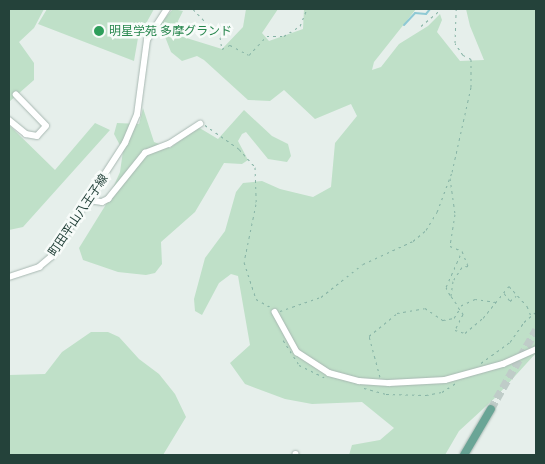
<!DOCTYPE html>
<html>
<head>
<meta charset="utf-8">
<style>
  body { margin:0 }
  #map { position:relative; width:545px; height:464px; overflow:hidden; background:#e6efeb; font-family:Lato,"Noto Sans JP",sans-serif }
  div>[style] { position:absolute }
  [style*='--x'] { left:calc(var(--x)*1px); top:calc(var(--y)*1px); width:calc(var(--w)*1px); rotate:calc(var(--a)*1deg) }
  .green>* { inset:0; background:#bfe0c8 }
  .stream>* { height:2px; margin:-1px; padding:0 1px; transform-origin:1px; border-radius:1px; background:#8ec9d4 }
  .major-tunnel>* { height:8px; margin-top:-4px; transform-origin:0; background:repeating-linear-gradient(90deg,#bfccc8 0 8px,transparent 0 12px) }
  .path>* { height:1px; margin-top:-0.5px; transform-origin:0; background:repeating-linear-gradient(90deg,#86b3a5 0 2.5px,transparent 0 6.5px) }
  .roads { filter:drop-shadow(0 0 1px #a8b8b2) drop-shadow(0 0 1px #a8b8b2) }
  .minor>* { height:5.5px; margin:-2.75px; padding:0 2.75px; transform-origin:2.75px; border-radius:2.75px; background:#fff }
  .major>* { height:8px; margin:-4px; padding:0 4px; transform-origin:4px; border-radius:4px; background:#6aa596 }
  .dots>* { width:14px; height:14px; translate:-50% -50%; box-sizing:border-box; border:2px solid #f7fbf9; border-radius:50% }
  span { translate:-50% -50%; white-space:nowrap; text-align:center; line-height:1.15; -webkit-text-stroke:5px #f7fbf9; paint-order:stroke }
  .leisure-label { font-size:12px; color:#27864d }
  .left { translate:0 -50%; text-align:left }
  .street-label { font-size:12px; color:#24423a }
  .frame { position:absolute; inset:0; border:10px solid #24423a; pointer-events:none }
</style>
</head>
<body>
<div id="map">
  <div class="green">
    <div style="clip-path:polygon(9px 9px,44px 9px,34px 28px,19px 42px,34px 63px,34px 80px,9px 102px)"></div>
    <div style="clip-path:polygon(47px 9px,154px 9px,138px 38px,134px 61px,38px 24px)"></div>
    <div style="clip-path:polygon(173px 9px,183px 11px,178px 21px,180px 36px,222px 49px,243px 27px,246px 9px,278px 9px,262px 33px,269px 41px,303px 29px,304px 9px,416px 9px,374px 62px,372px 70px,381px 67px,399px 44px,428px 26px,440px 14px,442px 20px,437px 32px,460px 61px,484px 60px,470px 26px,466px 9px,536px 9px,536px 353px,496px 397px,459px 431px,445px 455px,349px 455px,352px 445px,380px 440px,394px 428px,362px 402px,312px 404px,285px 399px,245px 384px,230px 363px,250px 345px,238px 276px,231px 274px,219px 283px,202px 315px,195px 311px,194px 299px,205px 258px,225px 231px,236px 192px,243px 183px,262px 181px,280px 189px,313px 197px,331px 187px,335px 143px,357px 116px,351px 104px,315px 119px,284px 90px,270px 101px,248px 100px,204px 60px,197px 56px,182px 61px,171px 52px,160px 24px)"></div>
    <div style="clip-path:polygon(143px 108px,154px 142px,170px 148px,198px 127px,218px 139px,244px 110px,272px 136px,288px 144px,291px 156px,287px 162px,268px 159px,246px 132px,242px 134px,238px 141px,248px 160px,242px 164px,224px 163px,195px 212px,161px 242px,162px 264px,155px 273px,146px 275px,118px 272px,83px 260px,79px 248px,105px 206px,120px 172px,123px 151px,114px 134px,117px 123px,139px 124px)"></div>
    <div style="clip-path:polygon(95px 123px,110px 130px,23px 227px,9px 230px,9px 125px,55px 170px)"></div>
    <div style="clip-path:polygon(91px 332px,108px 332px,119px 337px,139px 359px,159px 374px,175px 394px,186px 417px,163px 455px,9px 455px,9px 375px,45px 374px,62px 352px)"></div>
  </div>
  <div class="stream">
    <div style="--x:404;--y:25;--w:16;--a:-47"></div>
    <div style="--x:415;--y:13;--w:11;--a:5"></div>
    <div style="--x:426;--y:14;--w:6;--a:-51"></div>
  </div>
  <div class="major-tunnel">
    <div style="--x:491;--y:409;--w:91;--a:-60.3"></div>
  </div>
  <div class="path">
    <div style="--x:193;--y:9;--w:39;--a:46"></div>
    <div style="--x:220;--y:37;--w:12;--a:81"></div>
    <div style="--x:222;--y:49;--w:9;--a:-27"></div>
    <div style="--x:230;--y:45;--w:21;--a:28"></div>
    <div style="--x:249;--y:55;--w:26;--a:-47"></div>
    <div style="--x:267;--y:36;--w:17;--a:0"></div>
    <div style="--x:284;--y:36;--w:19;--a:-32"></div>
    <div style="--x:300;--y:26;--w:18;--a:-68"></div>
    <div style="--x:421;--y:26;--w:26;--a:-40"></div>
    <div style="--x:205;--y:125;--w:42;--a:35.2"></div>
    <div style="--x:239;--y:149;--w:24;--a:48"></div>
    <div style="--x:255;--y:167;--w:37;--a:88"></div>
    <div style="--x:256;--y:204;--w:59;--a:101.7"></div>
    <div style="--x:244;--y:262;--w:39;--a:72"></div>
    <div style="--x:256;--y:299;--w:18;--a:29"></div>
    <div style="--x:450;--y:178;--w:36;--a:82"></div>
    <div style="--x:455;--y:214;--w:32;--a:99"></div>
    <div style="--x:450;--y:246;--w:13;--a:23"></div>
    <div style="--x:462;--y:251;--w:16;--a:68"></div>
    <div style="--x:468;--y:266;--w:6;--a:171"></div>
    <div style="--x:462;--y:267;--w:17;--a:123"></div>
    <div style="--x:453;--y:281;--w:15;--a:98"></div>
    <div style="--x:451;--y:296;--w:12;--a:55"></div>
    <div style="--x:504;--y:293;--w:10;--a:53"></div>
    <div style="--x:510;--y:301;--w:8;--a:-40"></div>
    <div style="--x:450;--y:295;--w:9;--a:-117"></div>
    <div style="--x:446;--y:287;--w:39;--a:-66"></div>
    <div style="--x:496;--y:302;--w:21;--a:-172"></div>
    <div style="--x:475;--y:299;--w:19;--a:155"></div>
    <div style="--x:458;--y:307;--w:9;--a:54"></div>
    <div style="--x:463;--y:314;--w:18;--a:117"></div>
    <div style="--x:455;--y:330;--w:10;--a:17"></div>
    <div style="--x:465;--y:333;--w:23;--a:-40"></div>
    <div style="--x:483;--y:318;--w:41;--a:-50.9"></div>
    <div style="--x:509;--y:286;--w:27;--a:48"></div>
    <div style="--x:527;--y:306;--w:11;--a:68"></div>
    <div style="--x:280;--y:311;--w:43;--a:-18.9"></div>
    <div style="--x:321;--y:297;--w:53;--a:-38.2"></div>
    <div style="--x:363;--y:264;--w:55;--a:-24.7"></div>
    <div style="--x:413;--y:241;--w:17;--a:-40"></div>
    <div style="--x:426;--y:230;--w:21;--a:-59"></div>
    <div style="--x:437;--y:212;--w:43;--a:-69.4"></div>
    <div style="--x:452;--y:172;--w:87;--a:-77.4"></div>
    <div style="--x:471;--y:87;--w:28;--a:-90"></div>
    <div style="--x:471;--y:59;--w:9;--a:-153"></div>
    <div style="--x:463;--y:55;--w:14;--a:-124"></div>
    <div style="--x:455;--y:43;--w:34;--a:-88"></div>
    <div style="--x:283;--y:340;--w:30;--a:57"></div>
    <div style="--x:299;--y:365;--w:28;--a:26"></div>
    <div style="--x:481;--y:363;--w:36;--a:-36"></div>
    <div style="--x:510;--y:342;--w:24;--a:-55"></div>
    <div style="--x:524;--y:322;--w:16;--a:-40"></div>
    <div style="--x:380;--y:377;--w:42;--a:-105"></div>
    <div style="--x:369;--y:336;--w:36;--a:-39"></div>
    <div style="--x:397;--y:313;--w:28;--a:-10"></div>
    <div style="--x:425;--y:308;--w:22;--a:34"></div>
    <div style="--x:443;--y:320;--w:11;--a:-10"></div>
    <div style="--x:454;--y:318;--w:9;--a:-58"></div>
    <div style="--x:364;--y:388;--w:23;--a:15"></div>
    <div style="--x:386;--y:394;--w:40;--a:1.4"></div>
    <div style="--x:426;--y:395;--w:16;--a:-11"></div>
    <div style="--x:442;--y:392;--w:17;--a:-33"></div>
  </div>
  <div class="roads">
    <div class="minor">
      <div style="--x:9;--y:120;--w:22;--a:39"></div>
      <div style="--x:26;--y:134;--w:11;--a:10"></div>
      <div style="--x:37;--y:136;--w:13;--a:-48"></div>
      <div style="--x:46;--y:126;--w:43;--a:-134.1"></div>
      <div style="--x:89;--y:200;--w:13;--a:9"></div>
      <div style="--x:102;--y:202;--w:7;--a:-27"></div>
      <div style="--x:108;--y:199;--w:59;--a:-51.2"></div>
      <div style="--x:145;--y:153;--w:26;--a:-21"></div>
      <div style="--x:169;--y:144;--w:37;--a:-33"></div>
      <div style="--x:9;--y:277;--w:32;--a:-18"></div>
      <div style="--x:39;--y:267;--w:16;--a:-40"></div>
      <div style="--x:51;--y:257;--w:136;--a:-57"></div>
      <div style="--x:125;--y:143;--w:30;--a:-67"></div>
      <div style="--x:137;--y:115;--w:76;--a:-82.4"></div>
      <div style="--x:147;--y:40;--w:37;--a:-57"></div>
      <div style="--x:275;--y:312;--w:46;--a:61.2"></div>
      <div style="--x:297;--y:352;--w:38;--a:33"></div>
      <div style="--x:329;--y:373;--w:31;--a:15"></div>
      <div style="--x:359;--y:381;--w:30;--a:4"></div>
      <div style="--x:389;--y:383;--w:56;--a:-3.1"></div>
      <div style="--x:445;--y:380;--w:60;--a:-15.4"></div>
      <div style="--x:503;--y:364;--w:36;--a:-24"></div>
      <div style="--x:296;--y:454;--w:1;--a:90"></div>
    </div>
    <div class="major">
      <div style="--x:464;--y:455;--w:53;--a:-59.6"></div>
    </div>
  </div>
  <div class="dots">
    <div style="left:99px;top:31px;background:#2e9e5b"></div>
  </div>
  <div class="leisure-label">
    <span class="left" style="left:109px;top:31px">明星学苑 多摩グランド</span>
  </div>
  <div class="street-label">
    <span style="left:78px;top:215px;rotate:-56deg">町田平山八王子線</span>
  </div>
  <div class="frame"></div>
</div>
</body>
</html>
